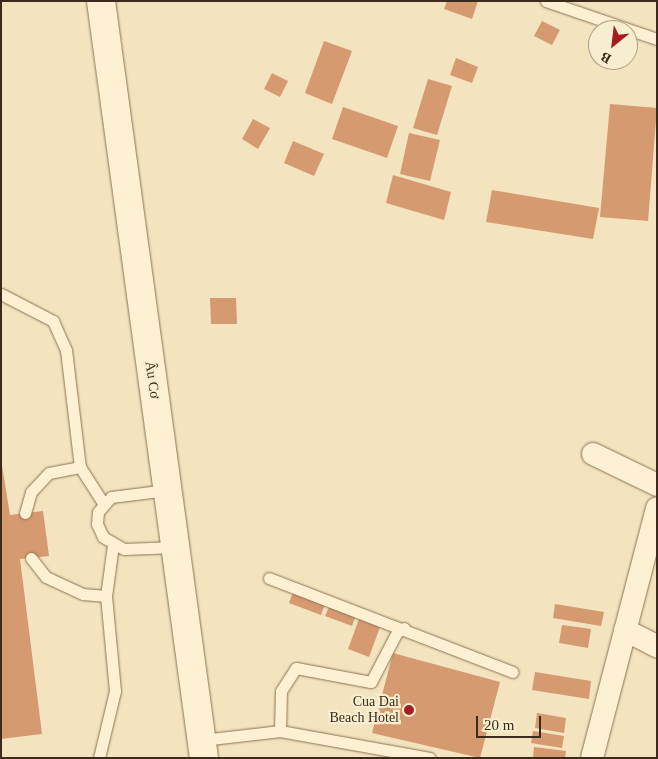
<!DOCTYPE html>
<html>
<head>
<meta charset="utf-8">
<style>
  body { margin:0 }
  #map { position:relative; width:658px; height:759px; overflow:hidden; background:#f3e3bf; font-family:"Times New Roman",serif }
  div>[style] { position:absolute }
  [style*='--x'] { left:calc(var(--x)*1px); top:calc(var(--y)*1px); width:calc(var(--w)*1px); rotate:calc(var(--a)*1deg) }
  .building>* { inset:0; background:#d69a70 }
  .roads { filter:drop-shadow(0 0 1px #8e7355) drop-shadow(0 0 1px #8e7355) }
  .lane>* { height:11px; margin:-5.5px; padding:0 5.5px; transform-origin:5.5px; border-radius:5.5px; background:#fdf0d3 }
  .street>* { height:22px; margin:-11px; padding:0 11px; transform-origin:11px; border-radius:11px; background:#fdf0d3 }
  .secondary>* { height:28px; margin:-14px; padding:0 14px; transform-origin:14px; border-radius:14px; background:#fdf0d3 }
  .dots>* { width:14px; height:14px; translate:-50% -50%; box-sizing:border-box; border:2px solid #f9edd0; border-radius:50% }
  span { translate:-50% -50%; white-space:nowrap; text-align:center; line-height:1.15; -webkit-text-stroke:4.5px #f9edd0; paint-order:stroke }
  .street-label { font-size:14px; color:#3c2b1b }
  .poi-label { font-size:14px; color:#3c2b1b }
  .right { translate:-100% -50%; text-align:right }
  .frame { position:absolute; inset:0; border:2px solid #3c2b1b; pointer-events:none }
  .north { position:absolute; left:588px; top:20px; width:50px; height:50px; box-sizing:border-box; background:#f9edd0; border:1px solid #ad9f88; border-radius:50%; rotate:209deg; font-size:14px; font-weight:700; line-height:20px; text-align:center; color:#3c2b1b }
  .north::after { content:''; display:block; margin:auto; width:18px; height:22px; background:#a41e1f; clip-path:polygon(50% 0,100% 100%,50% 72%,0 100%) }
  .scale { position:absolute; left:476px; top:716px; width:65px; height:22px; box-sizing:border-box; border:2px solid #3c2b1b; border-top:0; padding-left:6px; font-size:15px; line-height:18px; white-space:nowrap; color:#3c2b1b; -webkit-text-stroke:4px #f9edd0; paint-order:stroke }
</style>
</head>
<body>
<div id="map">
  <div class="building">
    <div style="clip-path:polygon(447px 1px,478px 1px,472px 19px,444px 9px)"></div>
    <div style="clip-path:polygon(542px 21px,560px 30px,552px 45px,534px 36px)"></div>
    <div style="clip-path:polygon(324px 41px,352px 51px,332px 104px,305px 93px)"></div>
    <div style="clip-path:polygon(456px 58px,478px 67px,472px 83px,450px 75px)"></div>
    <div style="clip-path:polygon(272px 73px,288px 81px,280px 97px,264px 89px)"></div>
    <div style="clip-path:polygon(428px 79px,452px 86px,437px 135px,413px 128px)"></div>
    <div style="clip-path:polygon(610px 104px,657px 108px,648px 221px,600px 217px)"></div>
    <div style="clip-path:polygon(343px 107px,398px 126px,387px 158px,332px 139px)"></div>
    <div style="clip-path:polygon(253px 119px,270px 128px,258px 149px,242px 139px)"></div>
    <div style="clip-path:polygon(409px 133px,440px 140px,430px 181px,400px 174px)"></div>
    <div style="clip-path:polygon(293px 141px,324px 154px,314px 176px,284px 163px)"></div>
    <div style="clip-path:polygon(393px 175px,451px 192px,444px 220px,386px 203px)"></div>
    <div style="clip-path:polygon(492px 190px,599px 208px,593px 239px,486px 222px)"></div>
    <div style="clip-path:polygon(210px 298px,236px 298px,237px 324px,211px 324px)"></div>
    <div style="clip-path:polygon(1px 459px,10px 515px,43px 511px,49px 556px,20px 559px,42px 734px,1px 739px)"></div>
    <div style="clip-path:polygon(293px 592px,325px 604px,321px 615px,289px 603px)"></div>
    <div style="clip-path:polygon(555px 604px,604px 612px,601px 626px,553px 618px)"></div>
    <div style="clip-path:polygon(330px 605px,356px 615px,352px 626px,325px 616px)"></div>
    <div style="clip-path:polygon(359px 619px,380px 627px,369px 657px,348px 649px)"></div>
    <div style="clip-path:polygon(562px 625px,591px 629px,588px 648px,559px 643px)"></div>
    <div style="clip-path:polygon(393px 653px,500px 682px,480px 758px,372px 733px)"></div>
    <div style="clip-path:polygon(535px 672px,591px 681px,589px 699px,532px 690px)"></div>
    <div style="clip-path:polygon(537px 713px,566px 718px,564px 733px,535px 728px)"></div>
    <div style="clip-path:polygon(533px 731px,564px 736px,562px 748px,531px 743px)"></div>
    <div style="clip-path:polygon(534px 747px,566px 751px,565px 758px,533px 758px)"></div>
  </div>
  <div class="roads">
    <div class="lane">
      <div style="--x:546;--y:1;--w:117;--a:18.9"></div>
      <div style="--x:1;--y:294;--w:59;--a:27.4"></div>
      <div style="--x:53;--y:321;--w:32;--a:66"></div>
      <div style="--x:66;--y:350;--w:118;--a:83.2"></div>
      <div style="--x:80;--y:467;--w:43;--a:57.4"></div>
      <div style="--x:167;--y:490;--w:56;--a:172.9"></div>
      <div style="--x:111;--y:497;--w:20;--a:131"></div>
      <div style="--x:98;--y:512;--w:12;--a:95"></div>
      <div style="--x:97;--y:524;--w:14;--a:65"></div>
      <div style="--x:103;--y:537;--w:24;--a:30"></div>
      <div style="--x:124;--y:549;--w:52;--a:-2.2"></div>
      <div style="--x:25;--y:513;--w:22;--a:-74"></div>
      <div style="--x:31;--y:492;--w:26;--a:-47"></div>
      <div style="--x:49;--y:473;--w:32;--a:-11"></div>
      <div style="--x:31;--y:558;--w:24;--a:52"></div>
      <div style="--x:46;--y:577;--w:41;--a:24.7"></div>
      <div style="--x:83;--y:594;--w:23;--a:5"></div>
      <div style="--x:269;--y:578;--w:261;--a:21.1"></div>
      <div style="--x:280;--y:731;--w:40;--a:-88.6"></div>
      <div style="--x:281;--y:691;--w:27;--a:-57"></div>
      <div style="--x:296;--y:668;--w:76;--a:10.6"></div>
      <div style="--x:371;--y:682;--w:56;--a:-62.5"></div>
      <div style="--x:397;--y:632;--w:8;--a:-30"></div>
      <div style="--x:202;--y:740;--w:79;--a:-6.6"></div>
      <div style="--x:280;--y:731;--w:152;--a:10.2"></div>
      <div style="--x:99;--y:758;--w:69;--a:-76.6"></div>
      <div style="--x:115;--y:691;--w:95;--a:-95.4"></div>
      <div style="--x:106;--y:596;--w:51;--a:-82.2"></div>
    </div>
    <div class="street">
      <div style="--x:593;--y:454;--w:71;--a:25.8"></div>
      <div style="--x:625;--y:630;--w:36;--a:27"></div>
      <div style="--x:592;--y:758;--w:258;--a:-75.4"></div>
    </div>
    <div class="secondary">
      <div style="--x:101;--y:1;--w:764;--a:82.25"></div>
    </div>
  </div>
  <div class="dots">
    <div style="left:409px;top:710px;background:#a41e1f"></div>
  </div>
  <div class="street-label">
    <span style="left:152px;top:380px;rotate:82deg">Âu Cơ</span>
  </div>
  <div class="poi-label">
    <span class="right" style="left:399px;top:710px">Cua Dai<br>Beach Hotel</span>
  </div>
  <div class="frame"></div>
  <div class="north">B</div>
  <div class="scale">20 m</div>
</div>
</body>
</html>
